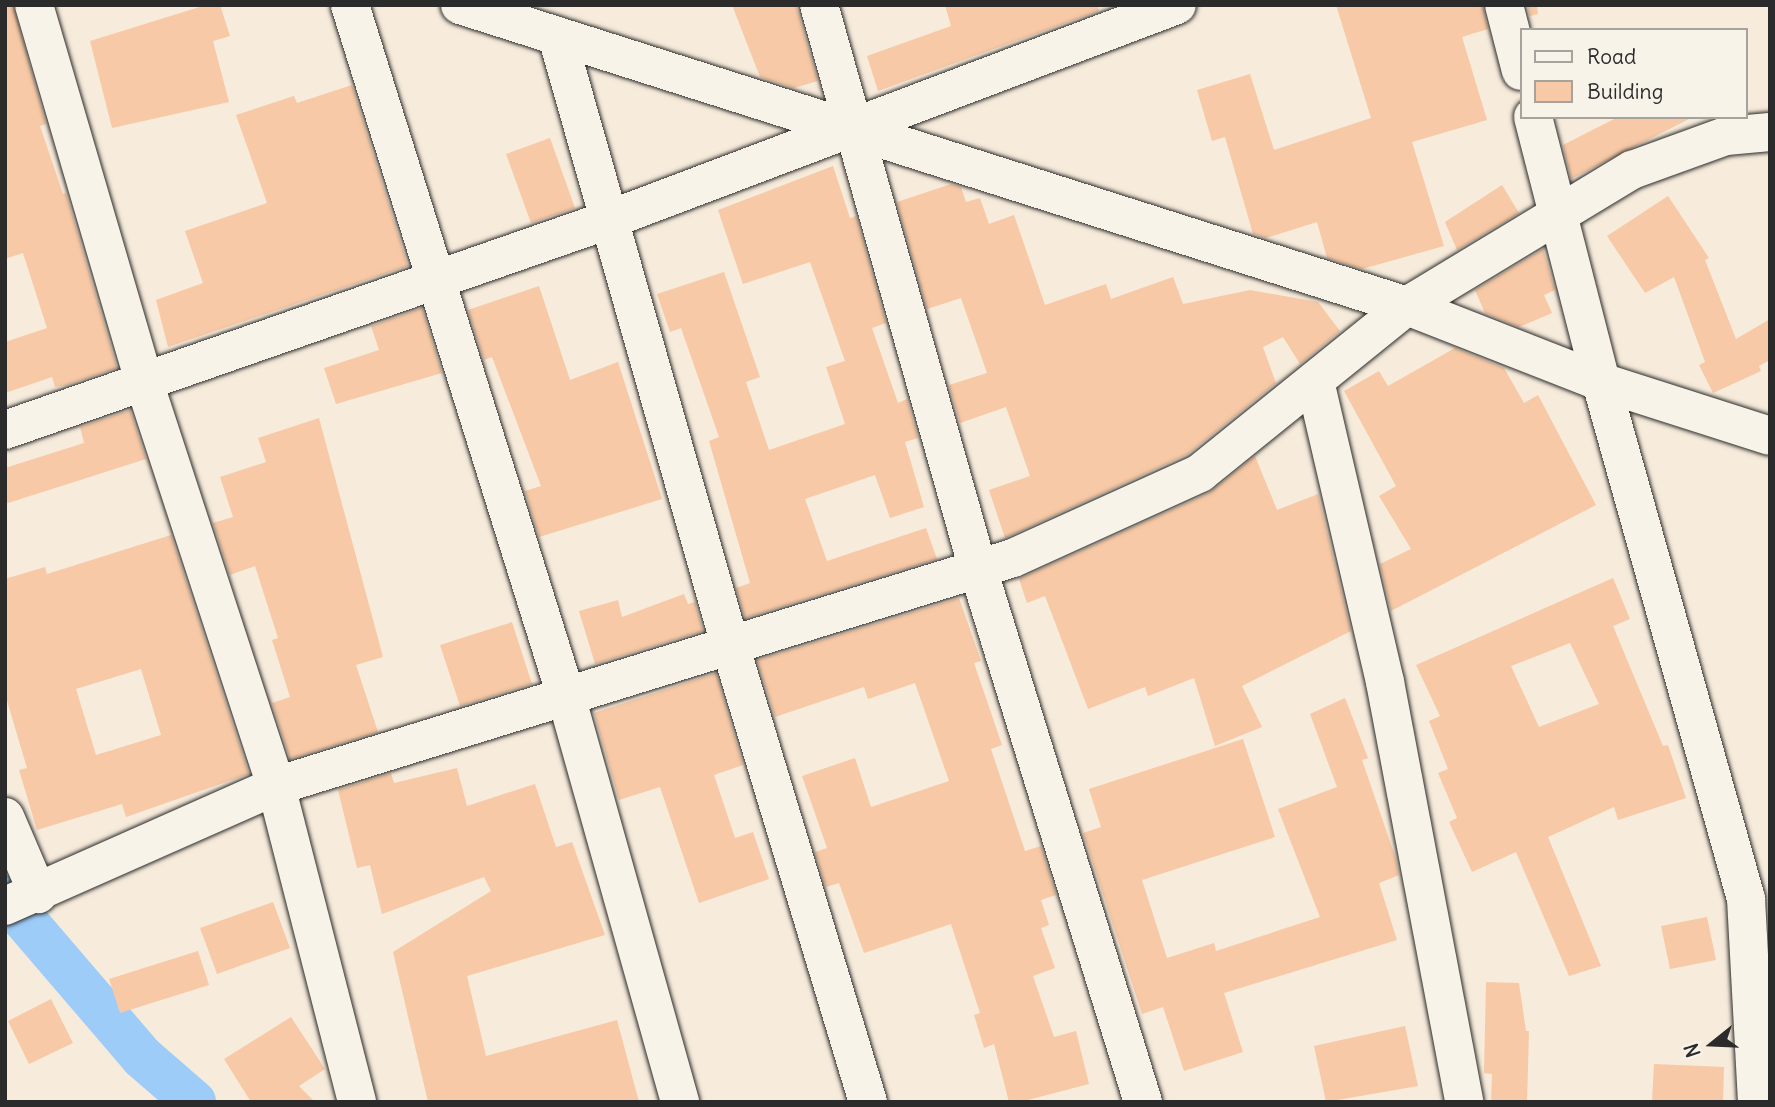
<!DOCTYPE html>
<html>
<head>
<meta charset="utf-8">
<style>
  body { margin:0 }
  #map { position:relative; width:1775px; height:1107px; overflow:hidden; background:#f7ebdb; font-family:Delius,sans-serif }
  div>[style] { position:absolute }
  [style*='--x'] { left:calc(var(--x)*1px); top:calc(var(--y)*1px); width:calc(var(--w)*1px); rotate:calc(var(--a)*1deg) }
  .canal>* { height:44px; margin:-22px; padding:0 22px; transform-origin:22px; border-radius:22px; background:#9dccf8 }
  .building>* { inset:0; background:#f7c9a6 }
  .roads { filter:drop-shadow(0 0 2px #2b2b2b) drop-shadow(0 0 2px #2b2b2b) }
  .minor>* { height:38px; margin:-19px; padding:0 19px; transform-origin:19px; border-radius:19px; background:#f7f3e8 }
  span { translate:-50% -50%; white-space:nowrap; text-align:center; line-height:1.15; -webkit-text-stroke:7px #f7f3e8; paint-order:stroke }
  .frame { position:absolute; inset:0; border:7px solid #2b2b2b; pointer-events:none }
  .legend { position:absolute; left:1520px; top:28px; width:228px; height:91px; box-sizing:border-box; background:#f7f3e8; border:2px solid #a5a39c; margin:0; padding:9px 12px; list-style:none; font-size:21px; color:#2b2b2b }
  .legend li { display:flex; align-items:center; gap:14px; height:35px }
  .legend b { width:35px; border:2px solid #a5a39c }
  .north { position:absolute; left:1677px; top:1009px; width:70px; height:70px; -webkit-text-stroke:5px #f7f3e8; paint-order:stroke; rotate:252deg; font-size:19px; font-weight:700; line-height:28px; text-align:center; color:#2b2b2b }
  .north::after { content:''; display:block; margin:auto; width:24px; height:32px; background:#2b2b2b; clip-path:polygon(50% 0,100% 100%,50% 72%,0 100%) }
</style>
</head>
<body>
<div id="map">
  <div class="canal">
    <div style="--x:5;--y:897;--w:211;--a:49.4"></div>
    <div style="--x:142;--y:1057;--w:69;--a:40.9"></div>
  </div>
  <div class="building">
    <div style="clip-path:polygon(5px 5px,13px 5px,46px 124px,40px 126px,63px 194px,66px 193px,117px 368px,67px 385px,55px 387px,52px 377px,5px 393px,5px 342px,47px 328px,23px 253px,5px 259px)"></div>
    <div style="clip-path:polygon(206px 5px,220px 5px,230px 36px,213px 41px,229px 102px,112px 128px,90px 41px)"></div>
    <div style="clip-path:polygon(732px 5px,796px 5px,818px 81px,794px 88px,760px 77px)"></div>
    <div style="clip-path:polygon(945px 5px,1098px 5px,1099px 11px,878px 91px,867px 56px,951px 26px)"></div>
    <div style="clip-path:polygon(1336px 5px,1483px 5px,1488px 29px,1462px 37px,1487px 120px,1412px 142px,1444px 246px,1362px 269px,1327px 258px,1317px 222px,1266px 238px,1253px 234px,1225px 137px,1212px 141px,1197px 90px,1250px 74px,1274px 150px,1371px 118px)"></div>
    <div style="clip-path:polygon(1527px 5px,1537px 5px,1538px 14px,1530px 16px)"></div>
    <div style="clip-path:polygon(352px 85px,408px 266px,168px 347px,156px 300px,203px 283px,185px 231px,267px 203px,236px 115px,294px 96px,297px 103px)"></div>
    <div style="clip-path:polygon(1618px 117px,1693px 117px,1571px 179px,1563px 145px)"></div>
    <div style="clip-path:polygon(550px 138px,575px 208px,531px 223px,506px 154px)"></div>
    <div style="clip-path:polygon(833px 166px,850px 218px,856px 216px,886px 323px,872px 328px,898px 403px,907px 399px,918px 438px,905px 442px,924px 507px,890px 518px,875px 475px,805px 499px,827px 561px,926px 528px,937px 559px,745px 618px,736px 588px,750px 583px,709px 441px,719px 437px,681px 328px,670px 332px,657px 294px,724px 272px,760px 377px,746px 382px,769px 450px,845px 424px,826px 367px,845px 361px,810px 262px,743px 284px,718px 210px)"></div>
    <div style="clip-path:polygon(951px 184px,961px 187px,966px 202px,980px 198px,989px 224px,1014px 215px,1045px 305px,1106px 284px,1111px 299px,1173px 277px,1183px 304px,1250px 290px,1318px 302px,1340px 331px,1300px 364px,1283px 337px,1263px 347px,1276px 383px,1188px 454px,1005px 538px,989px 490px,1030px 476px,1006px 407px,960px 423px,949px 385px,987px 373px,961px 298px,927px 309px,897px 202px)"></div>
    <div style="clip-path:polygon(1502px 185px,1519px 213px,1457px 250px,1445px 222px)"></div>
    <div style="clip-path:polygon(1668px 196px,1709px 258px,1705px 260px,1736px 339px,1770px 319px,1770px 360px,1759px 366px,1761px 371px,1713px 393px,1699px 365px,1705px 362px,1674px 277px,1645px 293px,1607px 236px)"></div>
    <div style="clip-path:polygon(1543px 249px,1555px 290px,1544px 295px,1552px 313px,1519px 327px,1485px 313px,1475px 290px)"></div>
    <div style="clip-path:polygon(539px 286px,570px 380px,618px 362px,662px 499px,539px 537px,525px 491px,541px 486px,492px 357px,484px 360px,468px 310px)"></div>
    <div style="clip-path:polygon(422px 308px,442px 373px,336px 404px,324px 368px,379px 350px,371px 326px)"></div>
    <div style="clip-path:polygon(1455px 348px,1504px 368px,1524px 403px,1538px 395px,1596px 505px,1391px 611px,1380px 564px,1411px 549px,1379px 496px,1396px 486px,1344px 391px,1379px 371px,1388px 386px)"></div>
    <div style="clip-path:polygon(130px 410px,146px 459px,5px 504px,5px 468px,84px 443px,80px 427px)"></div>
    <div style="clip-path:polygon(319px 418px,383px 657px,356px 665px,378px 732px,290px 759px,272px 703px,290px 697px,272px 640px,278px 638px,255px 566px,230px 575px,213px 523px,233px 517px,220px 477px,266px 462px,258px 438px)"></div>
    <div style="clip-path:polygon(1255px 456px,1277px 510px,1318px 494px,1351px 631px,1242px 686px,1262px 727px,1215px 746px,1194px 678px,1148px 696px,1145px 687px,1088px 709px,1045px 596px,1027px 603px,1019px 579px,1209px 493px)"></div>
    <div style="clip-path:polygon(evenodd,171px 535px,249px 774px,126px 817px,122px 804px,37px 830px,19px 770px,27px 768px,5px 694px,5px 579px,45px 567px,47px 574px,171px 535px,141px 669px,161px 735px,96px 755px,76px 689px,141px 669px)"></div>
    <div style="clip-path:polygon(evenodd,1613px 578px,1630px 619px,1613px 626px,1663px 746px,1668px 745px,1686px 798px,1618px 820px,1614px 807px,1548px 837px,1601px 966px,1569px 976px,1516px 852px,1472px 872px,1449px 822px,1457px 818px,1438px 773px,1448px 769px,1429px 721px,1440px 716px,1416px 665px,1613px 578px,1570px 643px,1599px 704px,1539px 727px,1511px 666px,1570px 643px)"></div>
    <div style="clip-path:polygon(684px 594px,688px 604px,695px 602px,703px 631px,595px 664px,579px 611px,618px 600px,622px 617px)"></div>
    <div style="clip-path:polygon(959px 598px,981px 661px,974px 663px,1002px 745px,991px 749px,1025px 851px,1041px 846px,1056px 895px,1041px 900px,1049px 925px,1041px 928px,1055px 968px,1033px 976px,1054px 1037px,1076px 1031px,1089px 1084px,1020px 1102px,1009px 1102px,994px 1044px,984px 1048px,974px 1015px,980px 1013px,951px 924px,864px 953px,839px 883px,826px 887px,815px 852px,827px 848px,802px 776px,855px 758px,871px 807px,949px 781px,915px 683px,868px 699px,864px 687px,775px 717px,757px 660px)"></div>
    <div style="clip-path:polygon(512px 622px,532px 684px,460px 706px,440px 645px)"></div>
    <div style="clip-path:polygon(716px 673px,743px 765px,714px 775px,735px 838px,753px 832px,769px 879px,699px 903px,660px 787px,619px 800px,594px 713px)"></div>
    <div style="clip-path:polygon(1345px 698px,1368px 758px,1362px 760px,1396px 859px,1399px 875px,1379px 883px,1397px 940px,1224px 993px,1243px 1052px,1184px 1071px,1163px 1007px,1142px 1014px,1083px 833px,1101px 827px,1089px 789px,1243px 739px,1275px 837px,1142px 880px,1167px 958px,1214px 943px,1216px 951px,1320px 917px,1278px 809px,1337px 787px,1310px 714px)"></div>
    <div style="clip-path:polygon(457px 768px,467px 806px,535px 784px,556px 847px,572px 842px,605px 935px,467px 976px,486px 1056px,617px 1020px,639px 1102px,428px 1102px,393px 952px,491px 891px,484px 877px,382px 914px,370px 865px,357px 868px,338px 790px,391px 773px,394px 783px)"></div>
    <div style="clip-path:polygon(273px 902px,290px 948px,217px 974px,200px 928px)"></div>
    <div style="clip-path:polygon(1707px 917px,1716px 960px,1670px 969px,1661px 926px)"></div>
    <div style="clip-path:polygon(198px 951px,209px 985px,120px 1013px,109px 979px)"></div>
    <div style="clip-path:polygon(1486px 982px,1519px 983px,1526px 1031px,1529px 1031px,1527px 1102px,1491px 1102px,1492px 1074px,1484px 1073px)"></div>
    <div style="clip-path:polygon(51px 999px,73px 1043px,29px 1064px,8px 1021px)"></div>
    <div style="clip-path:polygon(291px 1017px,325px 1069px,299px 1086px,315px 1102px,251px 1102px,224px 1059px)"></div>
    <div style="clip-path:polygon(1405px 1026px,1418px 1086px,1326px 1102px,1314px 1046px)"></div>
    <div style="clip-path:polygon(1654px 1064px,1724px 1067px,1723px 1102px,1652px 1102px)"></div>
  </div>
  <div class="roads">
    <div class="minor">
      <div style="--x:34;--y:5;--w:393;--a:73.7"></div>
      <div style="--x:144;--y:382;--w:425;--a:71.9"></div>
      <div style="--x:276;--y:786;--w:326;--a:75.6"></div>
      <div style="--x:350;--y:5;--w:724;--a:72.64"></div>
      <div style="--x:566;--y:696;--w:422;--a:74.3"></div>
      <div style="--x:460;--y:5;--w:994;--a:17.63"></div>
      <div style="--x:1407;--y:306;--w:208;--a:21.4"></div>
      <div style="--x:1601;--y:382;--w:177;--a:17.7"></div>
      <div style="--x:819;--y:5;--w:586;--a:74.26"></div>
      <div style="--x:978;--y:569;--w:558;--a:72.8"></div>
      <div style="--x:1504;--y:5;--w:68;--a:75.6"></div>
      <div style="--x:557;--y:36;--w:633;--a:74.14"></div>
      <div style="--x:730;--y:645;--w:477;--a:73.2"></div>
      <div style="--x:1533;--y:117;--w:274;--a:75.6"></div>
      <div style="--x:1601;--y:382;--w:537;--a:74.33"></div>
      <div style="--x:1746;--y:899;--w:203;--a:86.9"></div>
      <div style="--x:1315;--y:381;--w:309;--a:76.9"></div>
      <div style="--x:1385;--y:682;--w:427;--a:79.3"></div>
      <div style="--x:5;--y:430;--w:639;--a:-19.2"></div>
      <div style="--x:608;--y:220;--w:608;--a:-20.7"></div>
      <div style="--x:5;--y:817;--w:84;--a:66.8"></div>
      <div style="--x:5;--y:906;--w:296;--a:-23.9"></div>
      <div style="--x:276;--y:786;--w:771;--a:-17.19"></div>
      <div style="--x:1013;--y:558;--w:205;--a:-24.4"></div>
      <div style="--x:1200;--y:473;--w:266;--a:-38.9"></div>
      <div style="--x:1407;--y:306;--w:263;--a:-31.2"></div>
      <div style="--x:1632;--y:170;--w:100;--a:-19.9"></div>
      <div style="--x:1726;--y:136;--w:44;--a:-5.2"></div>
    </div>
  </div>
  <div class="frame"></div>
  <ul class="legend">
  <li><b style="height:9px;background:#f7f3e8"></b>Road</li>
  <li><b style="height:19px;background:#f7c9a6"></b>Building</li>
  </ul>
  <div class="north">N</div>
</div>
</body>
</html>
